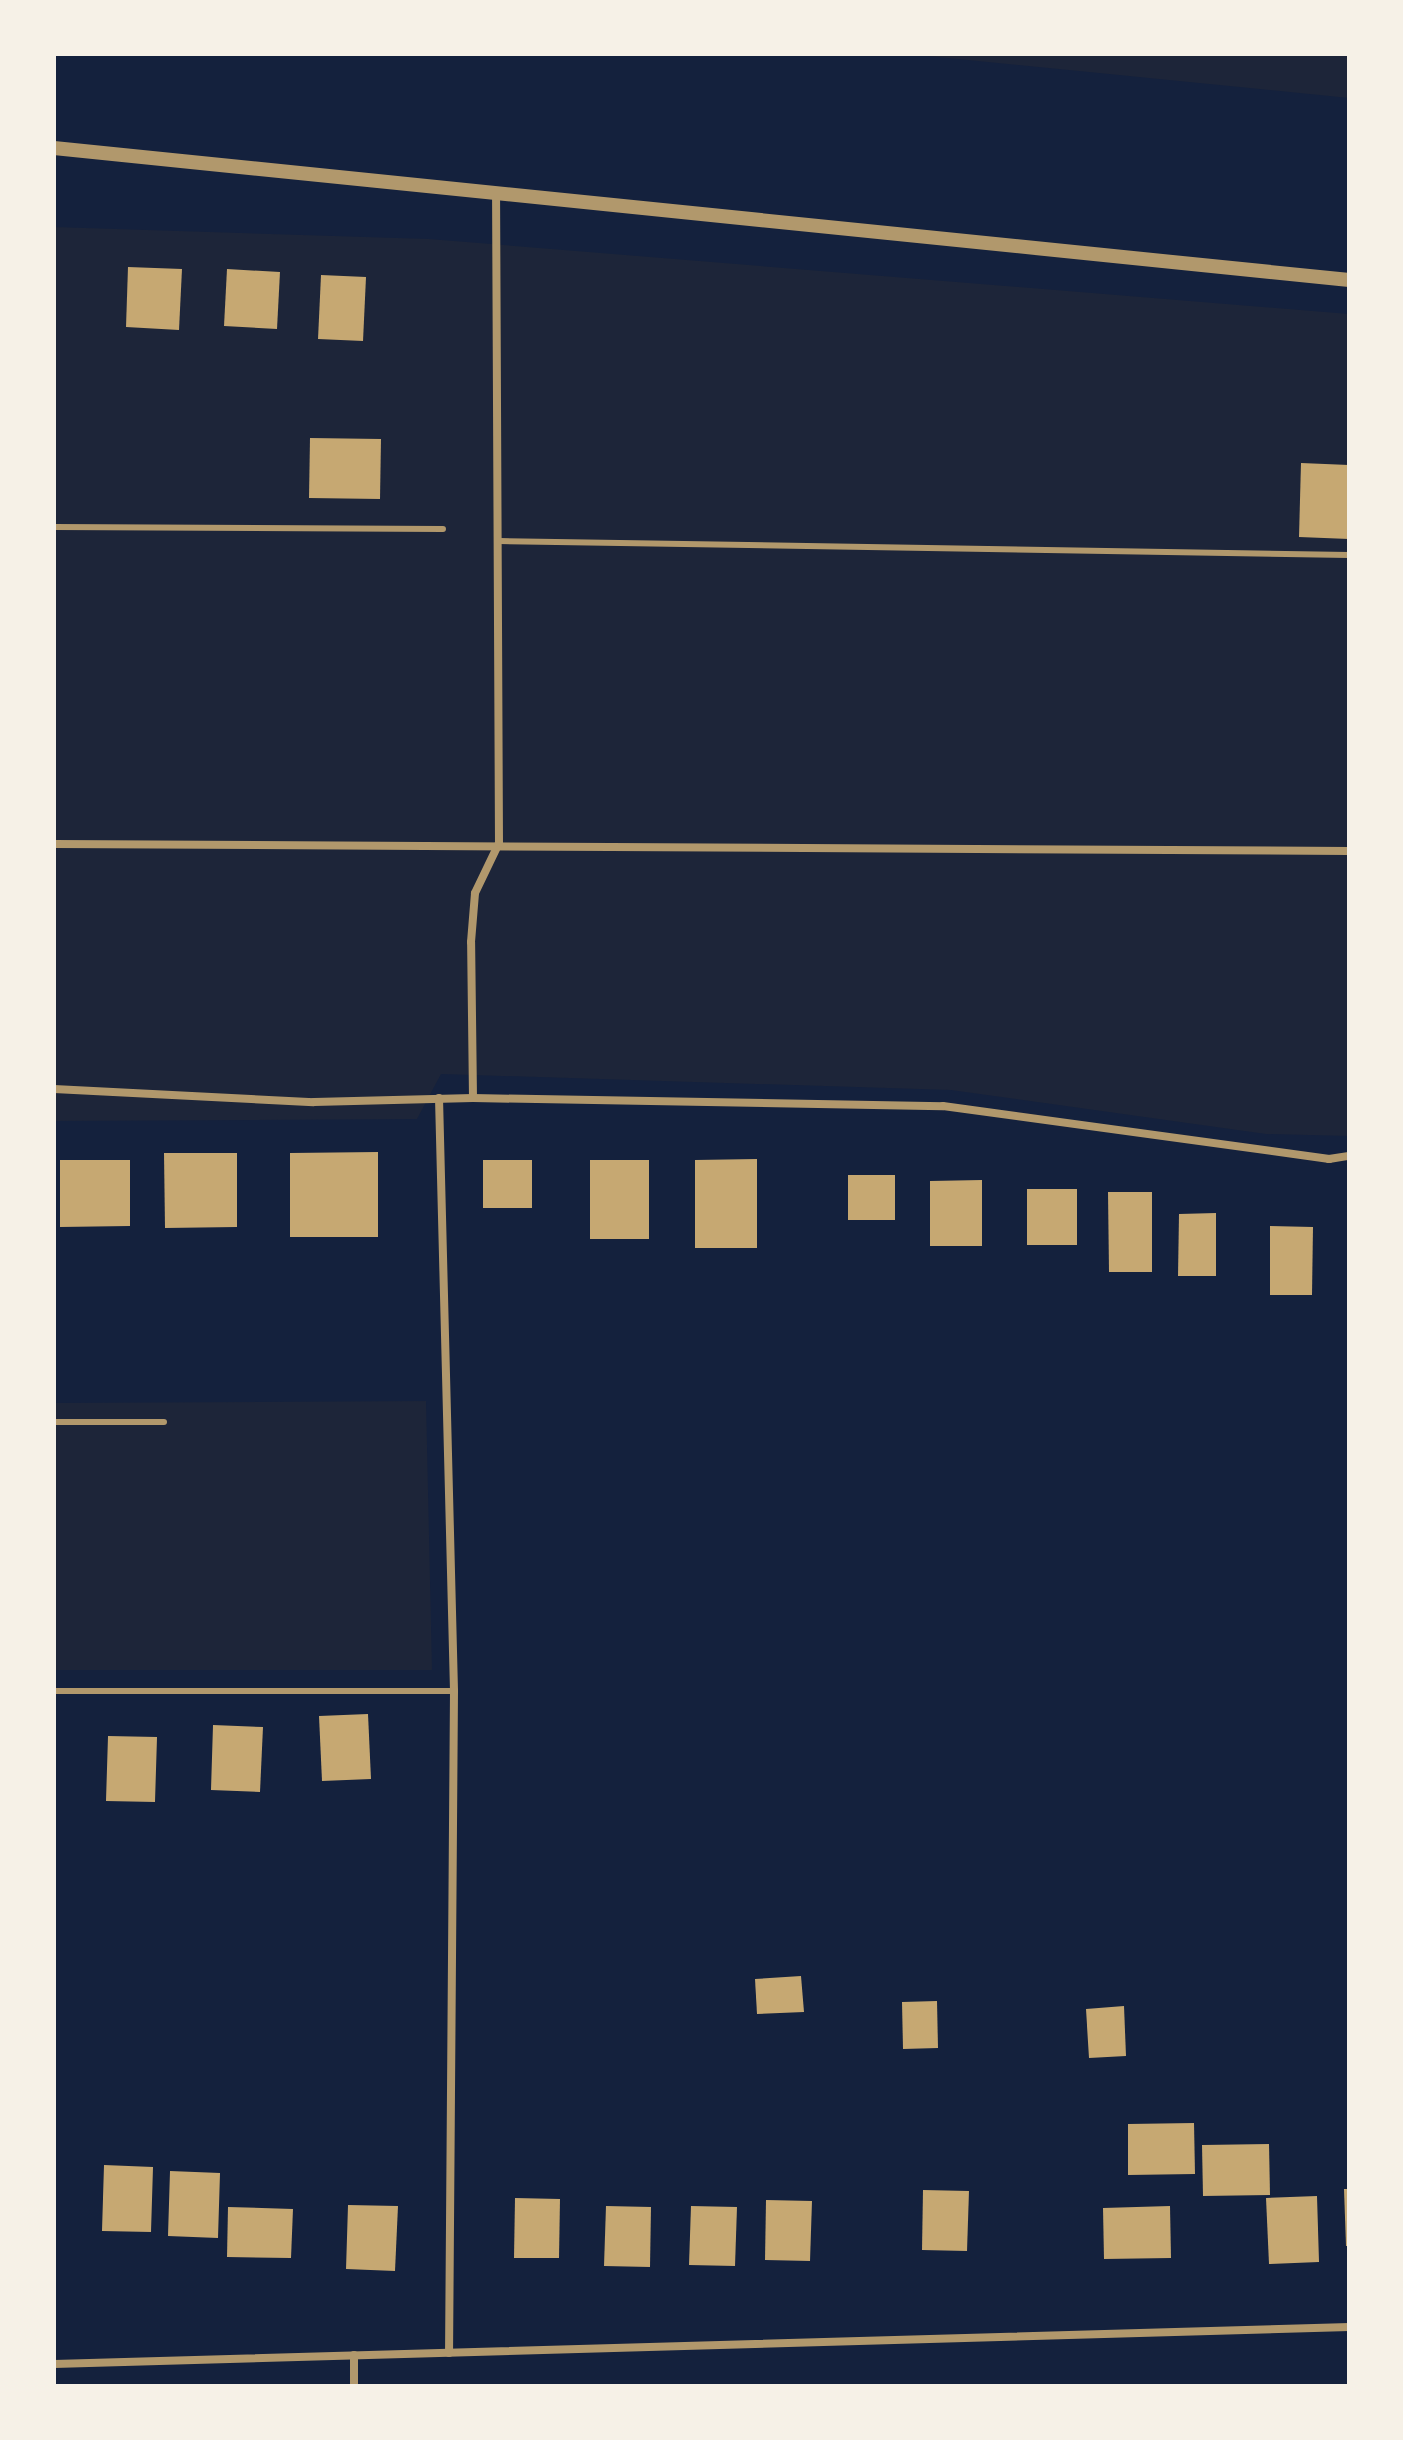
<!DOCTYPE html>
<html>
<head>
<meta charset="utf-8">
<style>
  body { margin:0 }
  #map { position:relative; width:1403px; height:2440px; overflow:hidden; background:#14213d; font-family:Overpass,sans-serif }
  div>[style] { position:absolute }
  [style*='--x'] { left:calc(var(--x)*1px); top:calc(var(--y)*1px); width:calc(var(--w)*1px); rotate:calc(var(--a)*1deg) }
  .green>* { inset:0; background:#1d2539 }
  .building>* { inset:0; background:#c6a872 }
  .service>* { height:6px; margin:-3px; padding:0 3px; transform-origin:3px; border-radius:3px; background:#b1986c }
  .minor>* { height:8px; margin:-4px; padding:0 4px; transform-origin:4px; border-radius:4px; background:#b1986c }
  .tertiary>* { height:14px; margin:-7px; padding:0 7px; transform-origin:7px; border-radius:7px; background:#b1986c }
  span { translate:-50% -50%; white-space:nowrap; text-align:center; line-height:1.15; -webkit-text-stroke:8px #f6f1e7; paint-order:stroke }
  .frame { position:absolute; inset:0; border:56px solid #f6f1e7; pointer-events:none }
</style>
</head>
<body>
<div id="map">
  <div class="green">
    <div style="clip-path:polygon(908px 54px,1349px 54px,1349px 98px)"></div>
    <div style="clip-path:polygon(54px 227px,429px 239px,1349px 314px,1349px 1136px,1266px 1134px,951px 1090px,441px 1074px,417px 1119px,54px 1121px)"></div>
    <div style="clip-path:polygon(426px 1401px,432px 1670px,54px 1670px,54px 1403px)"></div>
  </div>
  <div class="building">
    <div style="clip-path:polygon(128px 267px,182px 269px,179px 330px,126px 327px)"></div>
    <div style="clip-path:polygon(227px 269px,280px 272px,277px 329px,224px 326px)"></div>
    <div style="clip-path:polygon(321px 275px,366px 277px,363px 341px,318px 339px)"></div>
    <div style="clip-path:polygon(310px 438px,381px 439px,380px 499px,309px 498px)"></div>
    <div style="clip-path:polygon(1301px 463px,1349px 465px,1349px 539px,1299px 537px)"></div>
    <div style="clip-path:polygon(378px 1152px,378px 1237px,290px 1237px,290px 1153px)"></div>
    <div style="clip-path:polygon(164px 1153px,237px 1153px,237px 1227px,165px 1228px)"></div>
    <div style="clip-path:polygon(757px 1159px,757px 1248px,695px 1248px,695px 1160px)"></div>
    <div style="clip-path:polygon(60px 1160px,130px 1160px,130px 1226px,60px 1227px)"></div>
    <div style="clip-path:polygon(483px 1160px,532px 1160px,532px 1208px,483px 1208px)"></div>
    <div style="clip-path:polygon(590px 1160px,649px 1160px,649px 1239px,590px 1239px)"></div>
    <div style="clip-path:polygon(848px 1175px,895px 1175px,895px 1220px,848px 1220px)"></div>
    <div style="clip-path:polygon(982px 1180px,982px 1246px,930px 1246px,930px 1181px)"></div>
    <div style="clip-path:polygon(1027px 1189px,1077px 1189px,1077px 1245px,1027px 1245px)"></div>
    <div style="clip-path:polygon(1108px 1192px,1152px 1192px,1152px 1272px,1109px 1272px)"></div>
    <div style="clip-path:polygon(1216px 1213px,1216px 1276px,1178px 1276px,1179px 1214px)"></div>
    <div style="clip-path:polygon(1270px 1226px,1313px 1227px,1312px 1295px,1270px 1295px)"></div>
    <div style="clip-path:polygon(368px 1714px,371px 1779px,322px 1781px,319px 1716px)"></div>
    <div style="clip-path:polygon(213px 1725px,263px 1727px,260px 1792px,211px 1790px)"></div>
    <div style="clip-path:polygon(108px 1736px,157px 1737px,155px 1802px,106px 1801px)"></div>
    <div style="clip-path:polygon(801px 1976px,804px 2012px,757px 2014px,755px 1979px)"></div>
    <div style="clip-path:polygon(937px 2001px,938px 2048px,903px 2049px,902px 2002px)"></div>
    <div style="clip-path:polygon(1124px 2006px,1126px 2056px,1089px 2058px,1086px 2009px)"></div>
    <div style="clip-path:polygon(1194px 2123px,1195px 2174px,1128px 2175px,1128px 2124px)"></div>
    <div style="clip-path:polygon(1269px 2144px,1270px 2195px,1203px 2196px,1202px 2145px)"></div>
    <div style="clip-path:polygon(104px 2165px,153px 2167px,151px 2232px,102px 2231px)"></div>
    <div style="clip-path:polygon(170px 2171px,220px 2173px,218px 2238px,168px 2236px)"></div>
    <div style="clip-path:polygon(1344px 2189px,1349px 2189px,1349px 2246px,1346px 2246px)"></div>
    <div style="clip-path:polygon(923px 2190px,969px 2191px,967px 2251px,922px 2250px)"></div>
    <div style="clip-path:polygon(1317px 2196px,1319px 2262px,1269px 2264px,1266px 2198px)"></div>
    <div style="clip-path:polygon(515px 2198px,560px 2199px,559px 2258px,514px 2258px)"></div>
    <div style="clip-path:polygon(766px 2200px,812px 2201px,810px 2261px,765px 2260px)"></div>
    <div style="clip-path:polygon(348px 2205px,398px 2206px,395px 2271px,346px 2269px)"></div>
    <div style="clip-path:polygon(606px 2206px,651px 2207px,650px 2267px,604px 2266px)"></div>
    <div style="clip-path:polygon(691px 2206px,737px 2207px,735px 2266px,689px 2265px)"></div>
    <div style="clip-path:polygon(1170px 2206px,1171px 2258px,1104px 2259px,1103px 2208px)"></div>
    <div style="clip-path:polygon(228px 2207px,293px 2209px,291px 2258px,227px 2257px)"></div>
  </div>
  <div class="service">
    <div style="--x:54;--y:527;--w:389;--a:0.3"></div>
    <div style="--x:500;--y:541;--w:849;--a:0.94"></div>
    <div style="--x:54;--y:1422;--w:110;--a:0"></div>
    <div style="--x:54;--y:1691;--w:400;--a:0"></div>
  </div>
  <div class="minor">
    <div style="--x:54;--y:844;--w:1295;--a:0.31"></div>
    <div style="--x:54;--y:1089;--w:260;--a:2.9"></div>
    <div style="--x:314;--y:1102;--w:159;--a:-1.4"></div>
    <div style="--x:473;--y:1098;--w:470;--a:1"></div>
    <div style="--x:943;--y:1106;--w:390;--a:7.8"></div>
    <div style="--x:1329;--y:1159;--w:20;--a:-9"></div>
    <div style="--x:439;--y:1098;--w:593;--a:88.55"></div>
    <div style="--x:454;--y:1691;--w:662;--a:90.43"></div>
    <div style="--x:473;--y:1098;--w:156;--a:-90.7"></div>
    <div style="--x:471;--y:942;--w:49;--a:-85.3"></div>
    <div style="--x:475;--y:893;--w:55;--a:-64.4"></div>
    <div style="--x:499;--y:843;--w:650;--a:-90.26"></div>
    <div style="--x:354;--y:2355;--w:31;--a:90"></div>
    <div style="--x:54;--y:2364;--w:1296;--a:-1.64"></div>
  </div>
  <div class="tertiary">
    <div style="--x:54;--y:148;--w:1302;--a:5.82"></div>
  </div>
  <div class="frame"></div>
</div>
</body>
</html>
